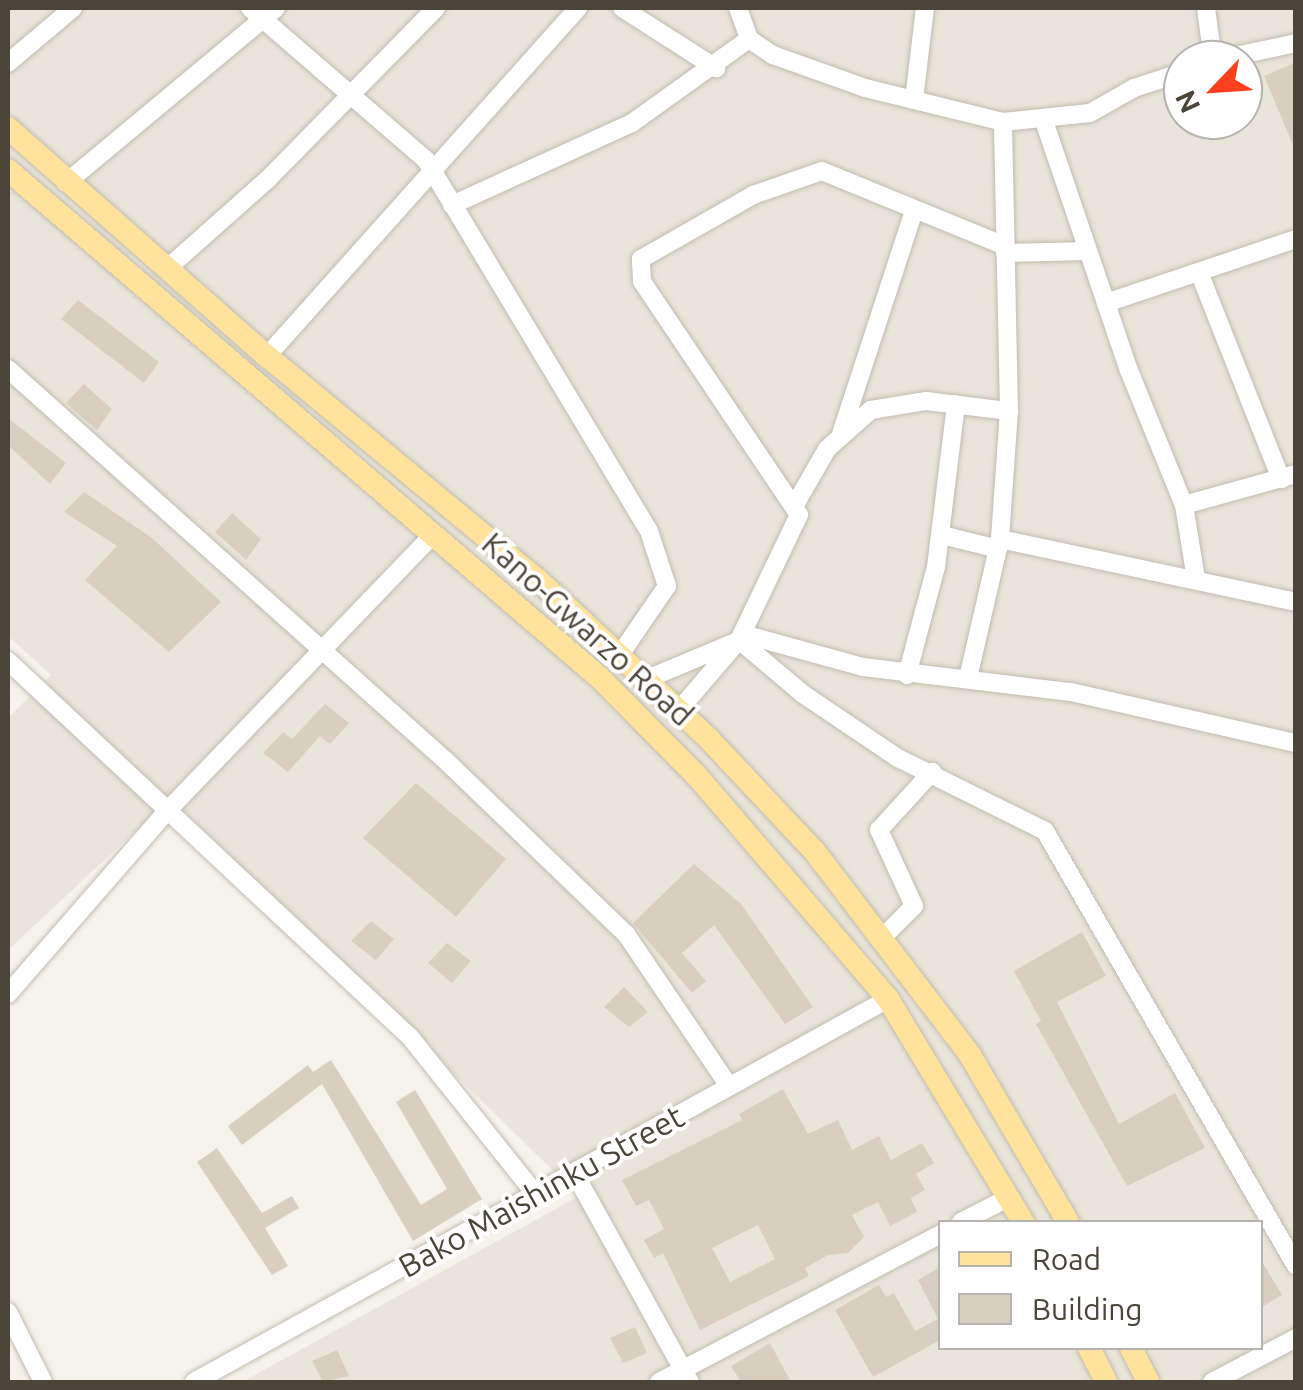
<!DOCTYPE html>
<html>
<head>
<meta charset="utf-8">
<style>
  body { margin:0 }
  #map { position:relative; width:1303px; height:1390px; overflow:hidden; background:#f6f3ec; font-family:Ubuntu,sans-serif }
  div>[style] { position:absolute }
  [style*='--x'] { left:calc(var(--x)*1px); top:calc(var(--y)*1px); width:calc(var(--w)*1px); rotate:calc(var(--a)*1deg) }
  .residential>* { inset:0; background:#eae5da }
  .building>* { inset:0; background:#d8cfc1 }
  .roads { filter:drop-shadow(0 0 2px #c2bbae) drop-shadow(0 0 2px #c2bbae) }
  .minor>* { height:18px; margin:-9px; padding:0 9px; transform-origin:9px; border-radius:9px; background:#fff }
  .major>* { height:22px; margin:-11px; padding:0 11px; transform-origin:11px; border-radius:11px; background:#ffe39c }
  span { translate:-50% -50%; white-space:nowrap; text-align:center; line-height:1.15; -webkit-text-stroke:8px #fff; paint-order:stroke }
  .street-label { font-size:32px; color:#4b4439 }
  .frame { position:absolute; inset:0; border:10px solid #4b4439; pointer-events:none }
  .legend { position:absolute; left:938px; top:1220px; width:325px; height:130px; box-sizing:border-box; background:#fff; border:2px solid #b7b4b0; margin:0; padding:12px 18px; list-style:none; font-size:30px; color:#4b4439 }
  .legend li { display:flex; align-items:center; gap:20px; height:50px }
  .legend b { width:50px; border:2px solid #b7b4b0 }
  .north { position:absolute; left:1163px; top:40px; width:100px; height:100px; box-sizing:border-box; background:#fff; border:2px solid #b7b4b0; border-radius:50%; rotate:245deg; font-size:28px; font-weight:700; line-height:40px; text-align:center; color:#4b4439 }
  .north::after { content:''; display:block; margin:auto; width:35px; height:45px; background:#fc3f1d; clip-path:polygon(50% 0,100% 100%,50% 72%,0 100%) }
</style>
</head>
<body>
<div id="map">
  <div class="residential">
    <div style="clip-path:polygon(evenodd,8px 8px,1295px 8px,1295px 1382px,242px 1382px,579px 1196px,171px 798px,8px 950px,8px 718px,51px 675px,8px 636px,8px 8px,1183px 60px,1243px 60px,1243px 120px,1183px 120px,1183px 60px,8px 8px,941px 1222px,1260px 1222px,1260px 1348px,941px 1348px,941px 1222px)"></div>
  </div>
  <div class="building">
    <div style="clip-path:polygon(1296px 62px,1296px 150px,1295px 150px,1264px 76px)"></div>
    <div style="clip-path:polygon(78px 300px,159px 362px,144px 383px,61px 319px)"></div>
    <div style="clip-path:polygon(84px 384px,112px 409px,97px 430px,66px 403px)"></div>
    <div style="clip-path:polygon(8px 418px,66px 463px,50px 484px,8px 445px)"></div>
    <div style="clip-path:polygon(84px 492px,152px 538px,221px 602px,169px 652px,85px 580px,117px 546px,64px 512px)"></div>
    <div style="clip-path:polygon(232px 513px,261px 539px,246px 560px,215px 532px)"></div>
    <div style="clip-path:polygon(325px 704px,349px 723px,330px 744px,320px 736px,288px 772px,263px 753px,283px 732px,292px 739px)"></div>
    <div style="clip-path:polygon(416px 783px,506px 859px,456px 917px,363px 838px)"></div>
    <div style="clip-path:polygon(694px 864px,741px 904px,813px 1007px,785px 1024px,714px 925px,682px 953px,706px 981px,692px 993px,633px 923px)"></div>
    <div style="clip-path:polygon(371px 921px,394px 939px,376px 960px,351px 941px)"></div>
    <div style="clip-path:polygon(1082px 932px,1106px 976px,1057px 1002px,1119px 1124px,1175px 1093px,1205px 1148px,1127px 1186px,1036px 1024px,1041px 1021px,1014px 971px)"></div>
    <div style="clip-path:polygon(447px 943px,471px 961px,452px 983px,428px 963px)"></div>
    <div style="clip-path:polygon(624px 987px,648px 1012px,629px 1027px,604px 1007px)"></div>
    <div style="clip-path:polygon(331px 1060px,421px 1205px,447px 1189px,396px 1102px,415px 1090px,482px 1199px,413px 1241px,322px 1084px,242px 1145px,228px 1126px,308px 1065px,313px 1072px)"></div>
    <div style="clip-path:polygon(evenodd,783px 1089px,808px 1134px,838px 1120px,852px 1150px,879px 1136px,891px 1160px,922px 1143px,934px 1163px,916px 1174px,925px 1190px,911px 1198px,917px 1212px,890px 1226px,878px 1202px,852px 1215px,864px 1237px,848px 1253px,828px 1255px,805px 1268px,809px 1276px,700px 1330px,663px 1253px,654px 1258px,644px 1240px,664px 1229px,649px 1200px,636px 1206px,622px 1180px,742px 1120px,739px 1114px,783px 1089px,758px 1225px,775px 1259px,730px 1282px,712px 1248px,758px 1225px)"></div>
    <div style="clip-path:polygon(217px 1148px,262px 1213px,292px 1196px,299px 1208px,265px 1228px,288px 1266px,272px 1275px,197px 1162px)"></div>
    <div style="clip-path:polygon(1260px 1258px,1282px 1295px,1260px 1308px)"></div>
    <div style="clip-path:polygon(940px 1267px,940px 1340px,873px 1377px,835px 1310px,879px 1285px,886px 1297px,894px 1293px,915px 1331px,938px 1319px,918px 1280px)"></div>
    <div style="clip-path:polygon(635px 1327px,647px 1353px,623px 1363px,610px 1338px)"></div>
    <div style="clip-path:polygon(770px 1343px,791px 1382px,741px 1382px,731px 1366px)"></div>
    <div style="clip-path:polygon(337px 1350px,349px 1376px,323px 1382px,312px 1361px)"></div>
  </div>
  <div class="roads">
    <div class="minor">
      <div style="--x:250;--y:8;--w:233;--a:40.8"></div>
      <div style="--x:426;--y:160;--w:433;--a:59"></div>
      <div style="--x:649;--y:531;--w:58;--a:71.9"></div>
      <div style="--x:667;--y:586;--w:85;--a:124.4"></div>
      <div style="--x:622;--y:8;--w:112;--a:32.6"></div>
      <div style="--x:738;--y:8;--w:33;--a:70"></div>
      <div style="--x:749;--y:39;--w:29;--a:34"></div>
      <div style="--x:773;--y:55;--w:98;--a:19.7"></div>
      <div style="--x:865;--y:88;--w:142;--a:13.8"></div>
      <div style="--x:1003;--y:122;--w:87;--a:-5.9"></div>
      <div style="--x:1090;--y:113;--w:51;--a:-29.6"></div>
      <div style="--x:1134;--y:88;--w:52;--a:-18.1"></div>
      <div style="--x:1206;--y:8;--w:52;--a:82.3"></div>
      <div style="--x:1217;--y:60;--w:81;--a:-12.1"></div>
      <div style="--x:8;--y:63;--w:85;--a:-40.2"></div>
      <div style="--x:914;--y:100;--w:93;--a:-83.2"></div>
      <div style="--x:1044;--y:121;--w:261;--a:71.2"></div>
      <div style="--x:1128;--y:368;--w:148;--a:67.8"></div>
      <div style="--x:1184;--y:505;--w:75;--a:80.8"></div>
      <div style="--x:66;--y:183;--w:273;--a:-39.8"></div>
      <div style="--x:452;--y:205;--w:198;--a:-24.5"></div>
      <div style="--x:632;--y:123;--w:144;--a:-35.7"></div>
      <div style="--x:1005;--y:253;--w:83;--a:-1.4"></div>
      <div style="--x:170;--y:266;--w:130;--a:-41.6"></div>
      <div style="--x:267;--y:180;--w:241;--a:-45.5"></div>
      <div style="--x:1199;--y:272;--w:223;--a:68.4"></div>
      <div style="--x:1106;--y:303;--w:200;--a:-18.6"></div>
      <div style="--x:267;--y:356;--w:467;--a:-48.2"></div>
      <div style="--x:8;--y:369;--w:588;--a:41.83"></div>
      <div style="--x:446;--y:761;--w:250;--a:43.9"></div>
      <div style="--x:626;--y:934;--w:184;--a:55.9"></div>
      <div style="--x:841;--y:434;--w:236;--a:-71.9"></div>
      <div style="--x:796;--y:503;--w:62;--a:-60.1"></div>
      <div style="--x:827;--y:449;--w:59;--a:-41.6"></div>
      <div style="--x:871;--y:410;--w:56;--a:-9.3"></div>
      <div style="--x:926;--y:401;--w:84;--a:6.9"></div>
      <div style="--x:1184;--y:505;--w:116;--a:-15.5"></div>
      <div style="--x:942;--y:535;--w:58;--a:14"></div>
      <div style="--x:1000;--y:539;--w:303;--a:12"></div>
      <div style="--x:743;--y:634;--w:124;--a:15.4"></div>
      <div style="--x:863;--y:667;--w:209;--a:6.9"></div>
      <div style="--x:1071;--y:692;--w:231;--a:12.8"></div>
      <div style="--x:739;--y:640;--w:84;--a:40.2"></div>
      <div style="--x:803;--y:694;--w:115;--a:34"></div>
      <div style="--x:898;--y:758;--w:164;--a:26.4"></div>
      <div style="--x:1045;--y:831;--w:502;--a:60.01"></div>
      <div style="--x:8;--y:661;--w:550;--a:43.09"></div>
      <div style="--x:410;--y:1037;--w:202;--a:51.4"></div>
      <div style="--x:907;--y:675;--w:112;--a:-75"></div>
      <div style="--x:936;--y:567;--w:164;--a:-83"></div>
      <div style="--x:968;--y:678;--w:143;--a:-77"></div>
      <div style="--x:1000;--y:539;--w:128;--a:-86"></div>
      <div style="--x:1009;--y:411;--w:289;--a:-91.2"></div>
      <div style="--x:647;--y:679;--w:99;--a:-22.7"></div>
      <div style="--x:679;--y:710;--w:92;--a:-49.4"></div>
      <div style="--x:739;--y:640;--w:139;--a:-64.4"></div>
      <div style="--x:799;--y:515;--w:282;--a:-123.9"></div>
      <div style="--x:642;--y:281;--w:22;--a:-93"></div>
      <div style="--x:641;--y:259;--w:129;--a:-29.7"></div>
      <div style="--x:753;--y:195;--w:73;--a:-19.2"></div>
      <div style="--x:822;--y:171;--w:198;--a:22.3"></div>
      <div style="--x:883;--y:937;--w:44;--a:-45"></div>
      <div style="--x:914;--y:906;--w:84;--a:-114.7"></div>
      <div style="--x:879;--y:830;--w:79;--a:-47.6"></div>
      <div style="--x:8;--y:994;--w:245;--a:-49"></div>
      <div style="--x:169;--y:809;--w:379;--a:-46.1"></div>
      <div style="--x:575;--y:1174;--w:238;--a:61.1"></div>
      <div style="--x:961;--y:1222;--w:53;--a:-27.1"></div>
      <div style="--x:8;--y:1312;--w:78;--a:63.4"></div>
      <div style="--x:194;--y:1382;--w:793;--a:-28.89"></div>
      <div style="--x:659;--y:1382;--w:318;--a:-27.7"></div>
      <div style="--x:1212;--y:1382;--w:95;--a:-27.6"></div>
    </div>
    <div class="major">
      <div style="--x:8;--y:128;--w:345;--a:41.4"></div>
      <div style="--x:267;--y:356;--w:350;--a:39.6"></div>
      <div style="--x:537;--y:579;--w:233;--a:42.9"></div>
      <div style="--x:708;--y:738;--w:156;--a:46.8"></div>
      <div style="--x:815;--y:852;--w:255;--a:52.6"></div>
      <div style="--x:970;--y:1055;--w:194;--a:59.6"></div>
      <div style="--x:8;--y:170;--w:781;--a:40.64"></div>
      <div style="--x:601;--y:679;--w:136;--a:45.3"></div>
      <div style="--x:697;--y:776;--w:294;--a:49.4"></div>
      <div style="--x:888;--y:999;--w:261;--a:58.8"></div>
      <div style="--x:1089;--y:1348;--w:38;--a:63"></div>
      <div style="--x:1131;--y:1348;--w:38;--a:63"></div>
    </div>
  </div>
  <div class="street-label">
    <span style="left:588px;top:629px;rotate:42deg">Kano-Gwarzo Road</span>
    <span style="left:541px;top:1191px;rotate:-29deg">Bako Maishinku Street</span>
  </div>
  <div class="frame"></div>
  <ul class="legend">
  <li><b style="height:12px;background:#ffe39c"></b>Road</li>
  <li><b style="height:28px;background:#d8cfc1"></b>Building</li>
  </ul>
  <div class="north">N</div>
</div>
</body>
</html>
